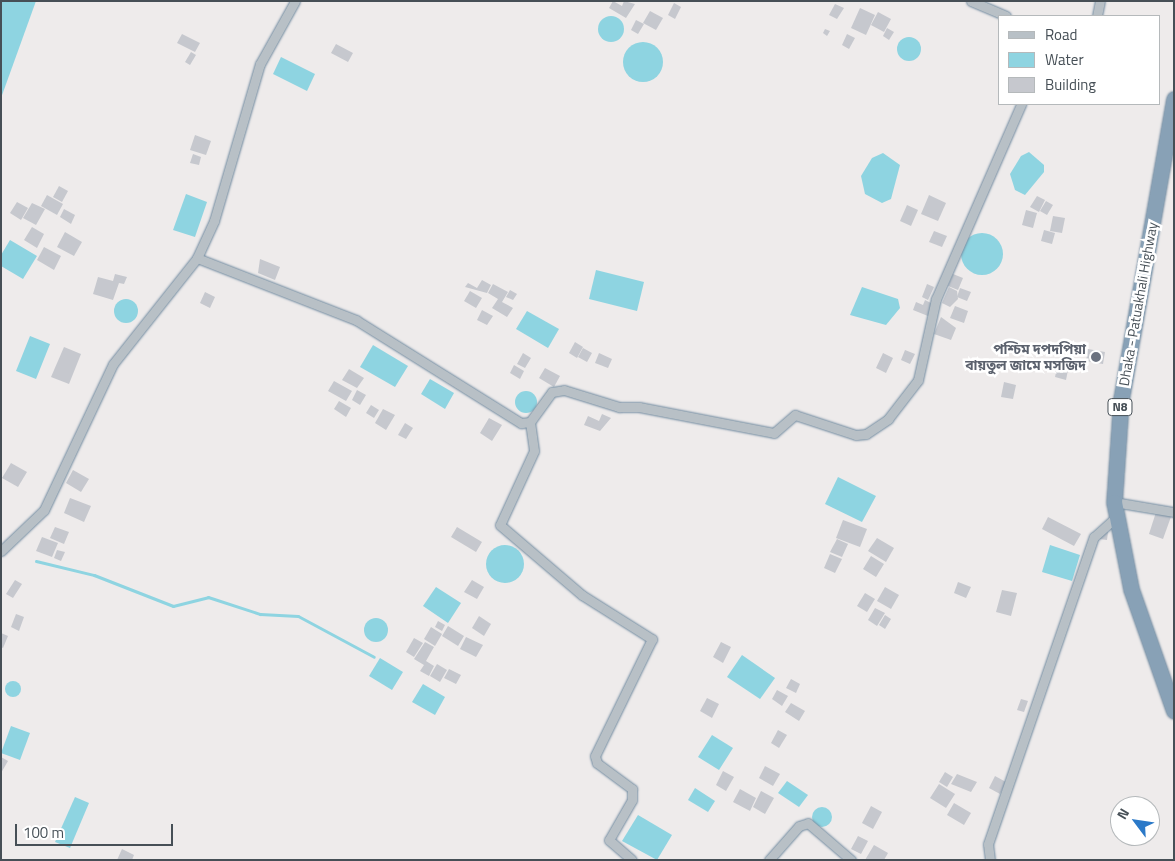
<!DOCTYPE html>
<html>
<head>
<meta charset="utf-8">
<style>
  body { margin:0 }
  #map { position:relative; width:1175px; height:861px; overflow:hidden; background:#eeebeb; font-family:"Titillium Web","Noto Sans Bengali",sans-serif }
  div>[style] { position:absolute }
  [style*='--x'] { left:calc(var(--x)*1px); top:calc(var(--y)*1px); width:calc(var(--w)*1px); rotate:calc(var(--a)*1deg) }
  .water>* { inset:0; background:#8ed4e1 }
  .round { border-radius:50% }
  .stream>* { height:3px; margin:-1.5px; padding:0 1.5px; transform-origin:1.5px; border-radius:1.5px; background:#8ed4e1 }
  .building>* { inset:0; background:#c6c8ce }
  .roads { filter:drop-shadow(0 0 1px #738ca1) drop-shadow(0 0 1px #738ca1) }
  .street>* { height:9px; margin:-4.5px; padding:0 4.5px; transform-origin:4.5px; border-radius:4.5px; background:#b8c0c6 }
  .highway>* { height:15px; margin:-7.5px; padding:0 7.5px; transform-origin:7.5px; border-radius:7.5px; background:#88a1b6 }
  .dots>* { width:14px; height:14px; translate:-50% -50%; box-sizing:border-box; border:2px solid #fff; border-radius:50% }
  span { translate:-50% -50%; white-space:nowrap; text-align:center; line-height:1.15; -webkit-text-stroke:5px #fff; paint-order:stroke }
  .shield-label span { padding:1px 4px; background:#fff; border:1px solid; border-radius:4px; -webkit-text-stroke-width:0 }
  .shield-label { font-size:12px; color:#464f56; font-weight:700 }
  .street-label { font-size:14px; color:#464f56 }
  .worship-label { font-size:14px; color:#5b616d; font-weight:700 }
  .right { translate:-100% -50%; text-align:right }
  .frame { position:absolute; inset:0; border:2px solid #464f56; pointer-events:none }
  .legend { position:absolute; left:998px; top:15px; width:162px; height:90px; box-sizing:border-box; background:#fff; border:1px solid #b5b9bb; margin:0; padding:6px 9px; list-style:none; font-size:15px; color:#464f56 }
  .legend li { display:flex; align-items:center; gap:10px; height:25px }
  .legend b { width:25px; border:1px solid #b5b9bb }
  .north { position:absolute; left:1110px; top:796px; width:50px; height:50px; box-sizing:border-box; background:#fff; border:1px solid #b5b9bb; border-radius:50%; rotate:301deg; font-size:14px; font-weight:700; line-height:20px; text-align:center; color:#464f56 }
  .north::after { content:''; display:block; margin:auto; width:18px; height:22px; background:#2b79c8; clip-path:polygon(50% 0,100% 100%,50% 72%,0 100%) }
  .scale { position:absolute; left:15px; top:824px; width:158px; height:22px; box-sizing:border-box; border:2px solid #464f56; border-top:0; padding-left:6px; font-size:15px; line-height:18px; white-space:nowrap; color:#464f56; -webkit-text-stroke:4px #fff; paint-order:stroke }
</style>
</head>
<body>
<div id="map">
  <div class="water">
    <div style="clip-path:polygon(1px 1px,36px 1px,1px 98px)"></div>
    <div class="round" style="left:598px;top:16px;width:26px;height:26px"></div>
    <div class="round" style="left:897px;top:37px;width:24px;height:24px"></div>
    <div class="round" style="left:623px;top:42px;width:40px;height:40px"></div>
    <div style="clip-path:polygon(281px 57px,315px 74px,307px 91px,273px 74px)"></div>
    <div style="clip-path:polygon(1029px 152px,1044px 165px,1044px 172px,1025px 195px,1015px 190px,1010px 174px,1021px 156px)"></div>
    <div style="clip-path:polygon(883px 153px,900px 165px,891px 199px,882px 203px,865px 194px,861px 176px,872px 158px)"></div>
    <div style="clip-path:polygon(186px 194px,207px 202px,195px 237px,173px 230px)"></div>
    <div class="round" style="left:961px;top:233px;width:42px;height:42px"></div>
    <div style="clip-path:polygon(10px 240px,37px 256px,23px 279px,1px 266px,1px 255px)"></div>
    <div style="clip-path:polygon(596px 270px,644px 282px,637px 311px,589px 299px)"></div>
    <div style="clip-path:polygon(862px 287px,898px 299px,900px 308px,886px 325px,850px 315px)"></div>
    <div class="round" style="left:114px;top:299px;width:24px;height:24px"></div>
    <div style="clip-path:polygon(527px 311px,559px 329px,548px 348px,516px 329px)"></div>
    <div style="clip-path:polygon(30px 336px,50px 344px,36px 379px,16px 371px)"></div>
    <div style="clip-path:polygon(373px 345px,408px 366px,395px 387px,360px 367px)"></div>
    <div style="clip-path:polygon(430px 379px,454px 393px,445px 409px,421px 394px)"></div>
    <div class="round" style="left:515px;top:391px;width:22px;height:22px"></div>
    <div style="clip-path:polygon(838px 477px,876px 496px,862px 522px,825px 504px)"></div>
    <div class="round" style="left:486px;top:545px;width:38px;height:38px"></div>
    <div style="clip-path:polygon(1050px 545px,1080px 555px,1072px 581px,1042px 572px)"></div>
    <div style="clip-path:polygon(436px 587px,461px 603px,448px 623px,423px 606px)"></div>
    <div class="round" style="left:364px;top:618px;width:24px;height:24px"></div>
    <div style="clip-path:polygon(742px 655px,775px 678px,760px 699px,727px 677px)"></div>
    <div style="clip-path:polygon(380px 658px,403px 672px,392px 690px,369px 676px)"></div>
    <div class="round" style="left:5px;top:681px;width:16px;height:16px"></div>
    <div style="clip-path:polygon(423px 684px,445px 697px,435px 715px,412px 702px)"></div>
    <div style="clip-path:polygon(11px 726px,30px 733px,20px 760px,1px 753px)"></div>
    <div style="clip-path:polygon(712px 735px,733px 748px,719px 770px,698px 757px)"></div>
    <div style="clip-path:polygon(787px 781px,808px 795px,799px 807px,778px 793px)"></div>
    <div style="clip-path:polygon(695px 788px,715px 801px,708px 812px,688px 800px)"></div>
    <div style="clip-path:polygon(75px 797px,89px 803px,70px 848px,55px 842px)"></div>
    <div class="round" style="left:812px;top:807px;width:20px;height:20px"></div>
    <div style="clip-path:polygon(638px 815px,672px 835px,657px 860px,622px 841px)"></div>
  </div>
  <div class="stream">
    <div style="--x:36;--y:561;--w:60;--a:13.6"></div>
    <div style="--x:94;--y:575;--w:85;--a:21.4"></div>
    <div style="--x:173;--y:606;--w:36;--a:-14"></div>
    <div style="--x:208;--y:597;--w:55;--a:18.1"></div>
    <div style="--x:260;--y:614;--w:38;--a:3"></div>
    <div style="--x:298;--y:616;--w:86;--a:28.3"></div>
  </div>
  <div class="building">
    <div style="clip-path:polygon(613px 1px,622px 6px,624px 1px,635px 4px,626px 18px,609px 8px)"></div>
    <div style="clip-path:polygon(674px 3px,681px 7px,675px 19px,668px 15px)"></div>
    <div style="clip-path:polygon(835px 4px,844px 8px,837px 19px,829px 15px)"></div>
    <div style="clip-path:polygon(860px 8px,875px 15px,866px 35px,851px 28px)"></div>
    <div style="clip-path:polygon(650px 11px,663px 18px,656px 30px,643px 23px)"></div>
    <div style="clip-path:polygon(878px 12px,891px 19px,884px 32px,871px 25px)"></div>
    <div style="clip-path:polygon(636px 20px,644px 24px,638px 34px,631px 30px)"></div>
    <div style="clip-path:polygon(887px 28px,894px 32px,889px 40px,883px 36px)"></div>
    <div style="clip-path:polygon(825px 29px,830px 31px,827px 36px,823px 33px)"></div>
    <div style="clip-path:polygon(182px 34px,200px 43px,195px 52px,177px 43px)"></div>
    <div style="clip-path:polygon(847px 34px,855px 38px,849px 49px,842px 45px)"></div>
    <div style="clip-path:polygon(336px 44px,353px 53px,348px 62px,331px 53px)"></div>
    <div style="clip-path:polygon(191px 52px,196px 55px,190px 65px,185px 62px)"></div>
    <div style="clip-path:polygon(195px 135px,211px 141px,206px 155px,190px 150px)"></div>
    <div style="clip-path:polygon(193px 154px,201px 157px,199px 165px,190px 163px)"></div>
    <div style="clip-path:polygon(59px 186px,68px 191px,62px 202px,53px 197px)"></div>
    <div style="clip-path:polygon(47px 195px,63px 204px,57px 215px,41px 206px)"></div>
    <div style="clip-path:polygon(929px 195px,946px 203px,938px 221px,921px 214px)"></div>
    <div style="clip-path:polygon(1037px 196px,1045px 200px,1039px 212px,1030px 207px)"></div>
    <div style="clip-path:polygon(1046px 201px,1053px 205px,1047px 215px,1040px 211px)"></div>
    <div style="clip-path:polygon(17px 202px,28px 208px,21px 220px,10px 213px)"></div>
    <div style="clip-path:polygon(32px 203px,45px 209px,36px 225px,23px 218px)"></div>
    <div style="clip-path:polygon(907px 205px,918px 210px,911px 226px,900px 221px)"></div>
    <div style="clip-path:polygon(64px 209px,75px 215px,71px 224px,60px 217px)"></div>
    <div style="clip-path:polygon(1026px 210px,1037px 213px,1033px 228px,1022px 225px)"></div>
    <div style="clip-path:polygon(1053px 216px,1065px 218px,1062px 233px,1050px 231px)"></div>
    <div style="clip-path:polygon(32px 227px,44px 234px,37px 248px,24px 240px)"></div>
    <div style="clip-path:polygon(1044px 230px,1055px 233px,1052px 244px,1041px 241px)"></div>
    <div style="clip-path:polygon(934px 231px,947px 236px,942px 247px,929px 242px)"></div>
    <div style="clip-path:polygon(65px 232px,82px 242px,74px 256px,57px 247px)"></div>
    <div style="clip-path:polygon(44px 247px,61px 256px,54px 270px,37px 260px)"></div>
    <div style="clip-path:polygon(260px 259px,280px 267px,275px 280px,258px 273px)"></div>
    <div style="clip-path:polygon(115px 274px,127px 277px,124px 284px,119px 283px,113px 300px,93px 294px,98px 277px,113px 281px)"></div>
    <div style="clip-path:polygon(953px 274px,963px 278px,958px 290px,948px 286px)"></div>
    <div style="clip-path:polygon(482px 280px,491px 285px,487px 293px,465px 287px,468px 283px,477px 288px)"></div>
    <div style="clip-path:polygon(493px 284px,508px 292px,502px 302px,513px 308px,507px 317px,492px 308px,498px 299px,488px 293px)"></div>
    <div style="clip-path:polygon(927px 284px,934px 287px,928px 300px,922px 297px)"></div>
    <div style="clip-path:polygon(949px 287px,957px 291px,958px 299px,950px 307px,942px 303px)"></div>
    <div style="clip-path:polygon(960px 288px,971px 292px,967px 301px,957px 297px)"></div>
    <div style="clip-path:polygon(510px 290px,517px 294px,513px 300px,506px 297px)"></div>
    <div style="clip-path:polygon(470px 291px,482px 298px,476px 308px,464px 301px)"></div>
    <div style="clip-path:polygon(205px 292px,215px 297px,210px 308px,200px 303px)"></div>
    <div style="clip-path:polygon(925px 300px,933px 304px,928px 316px,913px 310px,916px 302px,923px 305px)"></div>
    <div style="clip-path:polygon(955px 306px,968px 311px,964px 323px,950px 318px)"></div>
    <div style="clip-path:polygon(482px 310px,493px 316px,487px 325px,477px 320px)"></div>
    <div style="clip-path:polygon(941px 317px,956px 328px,951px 340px,934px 334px)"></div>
    <div style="clip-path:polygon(575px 342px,583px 347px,577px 358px,569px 353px)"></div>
    <div style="clip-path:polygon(64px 347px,81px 354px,69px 384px,51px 377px)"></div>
    <div style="clip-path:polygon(583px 348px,592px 353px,587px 362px,578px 357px)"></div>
    <div style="clip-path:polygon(1088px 349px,1105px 352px,1103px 364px,1086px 361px)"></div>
    <div style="clip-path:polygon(905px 350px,915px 354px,910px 364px,901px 360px)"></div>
    <div style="clip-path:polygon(523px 353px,531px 358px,525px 368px,517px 364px)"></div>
    <div style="clip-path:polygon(599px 353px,612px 359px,608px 368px,595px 363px)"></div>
    <div style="clip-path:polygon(883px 353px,893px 358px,886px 373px,876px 368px)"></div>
    <div style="clip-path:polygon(1058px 363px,1069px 365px,1066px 380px,1055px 377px)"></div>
    <div style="clip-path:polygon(514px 365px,524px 371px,520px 379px,510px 373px)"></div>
    <div style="clip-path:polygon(545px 368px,560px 376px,554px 387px,539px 378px)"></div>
    <div style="clip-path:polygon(349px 369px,364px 378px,357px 388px,342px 380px)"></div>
    <div style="clip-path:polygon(334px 381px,352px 391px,346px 401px,328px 391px)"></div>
    <div style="clip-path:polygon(1004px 382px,1016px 385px,1013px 399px,1001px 397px)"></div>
    <div style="clip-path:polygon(357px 390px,366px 395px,360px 405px,352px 400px)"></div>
    <div style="clip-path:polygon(339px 401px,351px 408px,346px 417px,334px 409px)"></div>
    <div style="clip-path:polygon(371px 405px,379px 410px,374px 418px,366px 413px)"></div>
    <div style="clip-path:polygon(383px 409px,395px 415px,386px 430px,375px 423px)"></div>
    <div style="clip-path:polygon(602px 414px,611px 418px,600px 431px,584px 425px,588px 416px,599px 421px)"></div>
    <div style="clip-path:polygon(489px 418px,502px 425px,492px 441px,480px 433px)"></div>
    <div style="clip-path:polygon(405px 423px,413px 428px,406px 439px,398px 435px)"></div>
    <div style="clip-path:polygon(11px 463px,27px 472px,18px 487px,2px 478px)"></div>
    <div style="clip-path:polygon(73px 470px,89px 479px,81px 492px,66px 483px)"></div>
    <div style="clip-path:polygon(70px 498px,91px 506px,84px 522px,64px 513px)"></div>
    <div style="clip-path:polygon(1157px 509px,1172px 514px,1163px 539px,1149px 534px)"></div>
    <div style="clip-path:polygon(1048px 517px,1081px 534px,1074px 546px,1042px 529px)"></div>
    <div style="clip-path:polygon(843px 520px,867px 529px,860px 547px,836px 538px)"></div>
    <div style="clip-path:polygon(55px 527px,69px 532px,64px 544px,50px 538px)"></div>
    <div style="clip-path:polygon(457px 527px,482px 542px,476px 552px,451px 537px)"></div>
    <div style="clip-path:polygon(1100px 531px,1108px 532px,1107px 540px,1099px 539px)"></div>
    <div style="clip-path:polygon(42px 537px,58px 543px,52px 557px,36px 551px)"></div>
    <div style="clip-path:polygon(877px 538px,894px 548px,886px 562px,868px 551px)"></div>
    <div style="clip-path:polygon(837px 539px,848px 544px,842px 557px,830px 552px)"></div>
    <div style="clip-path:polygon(57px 550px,65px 552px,61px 561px,54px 558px)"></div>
    <div style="clip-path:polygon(830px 554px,842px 559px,835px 573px,824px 568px)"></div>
    <div style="clip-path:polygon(871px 556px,884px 564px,876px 577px,863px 569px)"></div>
    <div style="clip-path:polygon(15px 580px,22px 584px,13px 598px,6px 594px)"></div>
    <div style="clip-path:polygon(472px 580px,484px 587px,477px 599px,464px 592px)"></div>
    <div style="clip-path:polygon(958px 582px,971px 587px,966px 598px,954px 593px)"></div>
    <div style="clip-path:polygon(885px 587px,899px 595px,891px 609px,877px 601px)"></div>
    <div style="clip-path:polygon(1002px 590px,1017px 593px,1011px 616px,996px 612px)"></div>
    <div style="clip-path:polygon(865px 593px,875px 599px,867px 612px,857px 606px)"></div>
    <div style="clip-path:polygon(875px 608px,885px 613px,877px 626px,868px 620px)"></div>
    <div style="clip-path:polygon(16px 614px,24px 617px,19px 631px,11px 627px)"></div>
    <div style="clip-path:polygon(885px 615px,891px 619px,885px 629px,879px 625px)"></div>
    <div style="clip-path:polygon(479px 616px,491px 624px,484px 636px,472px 628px)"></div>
    <div style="clip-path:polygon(438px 621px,445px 625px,442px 631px,435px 627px)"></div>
    <div style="clip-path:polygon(448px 626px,464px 636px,458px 646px,442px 636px)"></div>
    <div style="clip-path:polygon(431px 627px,442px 634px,435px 646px,424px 639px)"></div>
    <div style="clip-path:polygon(1px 633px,8px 636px,3px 648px,1px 647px)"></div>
    <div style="clip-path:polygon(466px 637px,483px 645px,476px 657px,460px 649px)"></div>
    <div style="clip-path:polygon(414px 638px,423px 643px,414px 657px,406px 652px)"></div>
    <div style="clip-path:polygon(425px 642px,434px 647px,426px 661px,434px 666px,429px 676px,420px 671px,424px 665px,414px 659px)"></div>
    <div style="clip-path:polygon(721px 642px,731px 647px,723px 663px,713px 657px)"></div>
    <div style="clip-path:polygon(437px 664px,447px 670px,440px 682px,430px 676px)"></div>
    <div style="clip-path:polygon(449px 669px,461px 675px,456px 684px,444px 678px)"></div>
    <div style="clip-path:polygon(791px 679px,800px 684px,796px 693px,786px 688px)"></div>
    <div style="clip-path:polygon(777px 690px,788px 696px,782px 706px,772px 699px)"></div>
    <div style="clip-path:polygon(707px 698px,719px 704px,712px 718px,700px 711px)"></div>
    <div style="clip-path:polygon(1021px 699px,1028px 701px,1024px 712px,1017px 710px)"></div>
    <div style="clip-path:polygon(791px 703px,805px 711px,799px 721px,785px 712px)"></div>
    <div style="clip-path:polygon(778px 730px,787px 735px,779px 748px,771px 743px)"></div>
    <div style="clip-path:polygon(1px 757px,8px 761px,1px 773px)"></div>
    <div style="clip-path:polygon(765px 766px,780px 774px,773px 786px,759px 778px)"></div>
    <div style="clip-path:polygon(723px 771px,734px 777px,726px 791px,716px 785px)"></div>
    <div style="clip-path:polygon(945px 772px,953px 777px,947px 787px,939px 782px)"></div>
    <div style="clip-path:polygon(957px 774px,977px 782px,971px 792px,951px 784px)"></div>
    <div style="clip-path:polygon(995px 776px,1006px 782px,1000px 794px,989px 788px)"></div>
    <div style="clip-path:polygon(939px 784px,955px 794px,946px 808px,930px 798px)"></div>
    <div style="clip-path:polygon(740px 789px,756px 798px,750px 811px,733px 802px)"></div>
    <div style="clip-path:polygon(761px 791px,774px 798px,765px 814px,753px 807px)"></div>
    <div style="clip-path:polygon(954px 803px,971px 813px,964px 825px,947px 815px)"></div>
    <div style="clip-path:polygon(871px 806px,882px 812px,873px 829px,862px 823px)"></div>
    <div style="clip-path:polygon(858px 836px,868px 841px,861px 854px,851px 849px)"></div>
    <div style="clip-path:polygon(874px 845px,888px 853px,884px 860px,865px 860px)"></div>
    <div style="clip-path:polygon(122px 849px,134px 855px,132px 860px,117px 860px)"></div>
  </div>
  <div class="roads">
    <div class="street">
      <div style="--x:971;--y:1;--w:38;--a:23"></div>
      <div style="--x:1097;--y:16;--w:15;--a:-79"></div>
      <div style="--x:197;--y:258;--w:171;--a:21.3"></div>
      <div style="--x:356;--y:320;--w:195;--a:32"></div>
      <div style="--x:521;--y:423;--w:9;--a:-6"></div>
      <div style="--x:530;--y:422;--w:37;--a:-54"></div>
      <div style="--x:552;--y:392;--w:12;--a:-9"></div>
      <div style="--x:564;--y:390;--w:58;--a:17.2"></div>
      <div style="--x:619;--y:407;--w:20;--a:0"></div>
      <div style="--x:639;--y:407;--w:137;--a:10.9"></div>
      <div style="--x:774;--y:433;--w:28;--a:-41"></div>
      <div style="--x:795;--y:415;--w:64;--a:18.2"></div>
      <div style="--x:856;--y:435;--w:10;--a:-6"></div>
      <div style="--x:866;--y:434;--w:27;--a:-34"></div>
      <div style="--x:888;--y:419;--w:49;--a:-52.4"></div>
      <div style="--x:918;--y:380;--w:83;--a:-77.5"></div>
      <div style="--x:936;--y:299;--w:213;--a:-66.4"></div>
      <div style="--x:530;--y:422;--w:29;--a:82"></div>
      <div style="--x:534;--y:451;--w:81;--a:114.7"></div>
      <div style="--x:500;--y:525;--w:108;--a:40.5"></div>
      <div style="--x:582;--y:595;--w:83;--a:32.2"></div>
      <div style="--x:652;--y:639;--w:130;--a:116"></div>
      <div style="--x:595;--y:756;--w:7;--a:74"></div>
      <div style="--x:597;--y:763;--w:44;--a:36.6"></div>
      <div style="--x:632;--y:789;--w:11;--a:90"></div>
      <div style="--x:632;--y:800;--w:46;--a:119.9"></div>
      <div style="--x:609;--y:840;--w:30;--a:41"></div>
      <div style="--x:1114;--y:502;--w:61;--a:9.5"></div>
      <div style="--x:1;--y:551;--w:59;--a:-43.6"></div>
      <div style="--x:44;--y:510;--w:161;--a:-64.7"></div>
      <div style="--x:113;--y:364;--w:135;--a:-51.6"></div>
      <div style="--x:197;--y:258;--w:41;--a:-65.3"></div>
      <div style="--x:214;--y:221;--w:164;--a:-73.7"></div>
      <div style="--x:260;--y:64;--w:72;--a:-60.9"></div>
      <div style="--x:769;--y:860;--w:45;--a:-48.6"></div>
      <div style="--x:799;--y:826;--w:9;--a:-18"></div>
      <div style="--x:808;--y:823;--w:57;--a:40.7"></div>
      <div style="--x:990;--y:860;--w:16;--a:-97"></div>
      <div style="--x:988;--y:844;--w:325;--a:-71"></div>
      <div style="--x:1094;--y:537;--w:31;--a:-42"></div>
    </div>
    <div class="highway">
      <div style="--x:1174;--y:99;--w:306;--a:100"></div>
      <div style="--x:1121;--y:400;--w:102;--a:93.9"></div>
      <div style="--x:1114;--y:502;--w:89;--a:78.9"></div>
      <div style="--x:1131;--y:589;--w:129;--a:70.6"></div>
    </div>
  </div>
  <div class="dots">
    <div style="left:1096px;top:357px;background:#6b7280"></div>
  </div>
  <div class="shield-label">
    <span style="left:1120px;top:407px">N8</span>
  </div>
  <div class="street-label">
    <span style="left:1138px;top:304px;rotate:-80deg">Dhaka - Patuakhali Highway</span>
  </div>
  <div class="worship-label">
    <span class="right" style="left:1086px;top:357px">পশ্চিম দপদপিয়া<br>বায়তুল জামে মসজিদ</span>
  </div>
  <div class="frame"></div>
  <ul class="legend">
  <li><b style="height:6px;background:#b8c0c6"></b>Road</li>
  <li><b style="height:14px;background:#8ed4e1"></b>Water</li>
  <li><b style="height:14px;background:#c6c8ce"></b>Building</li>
  </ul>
  <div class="north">N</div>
  <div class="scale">100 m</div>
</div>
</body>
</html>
